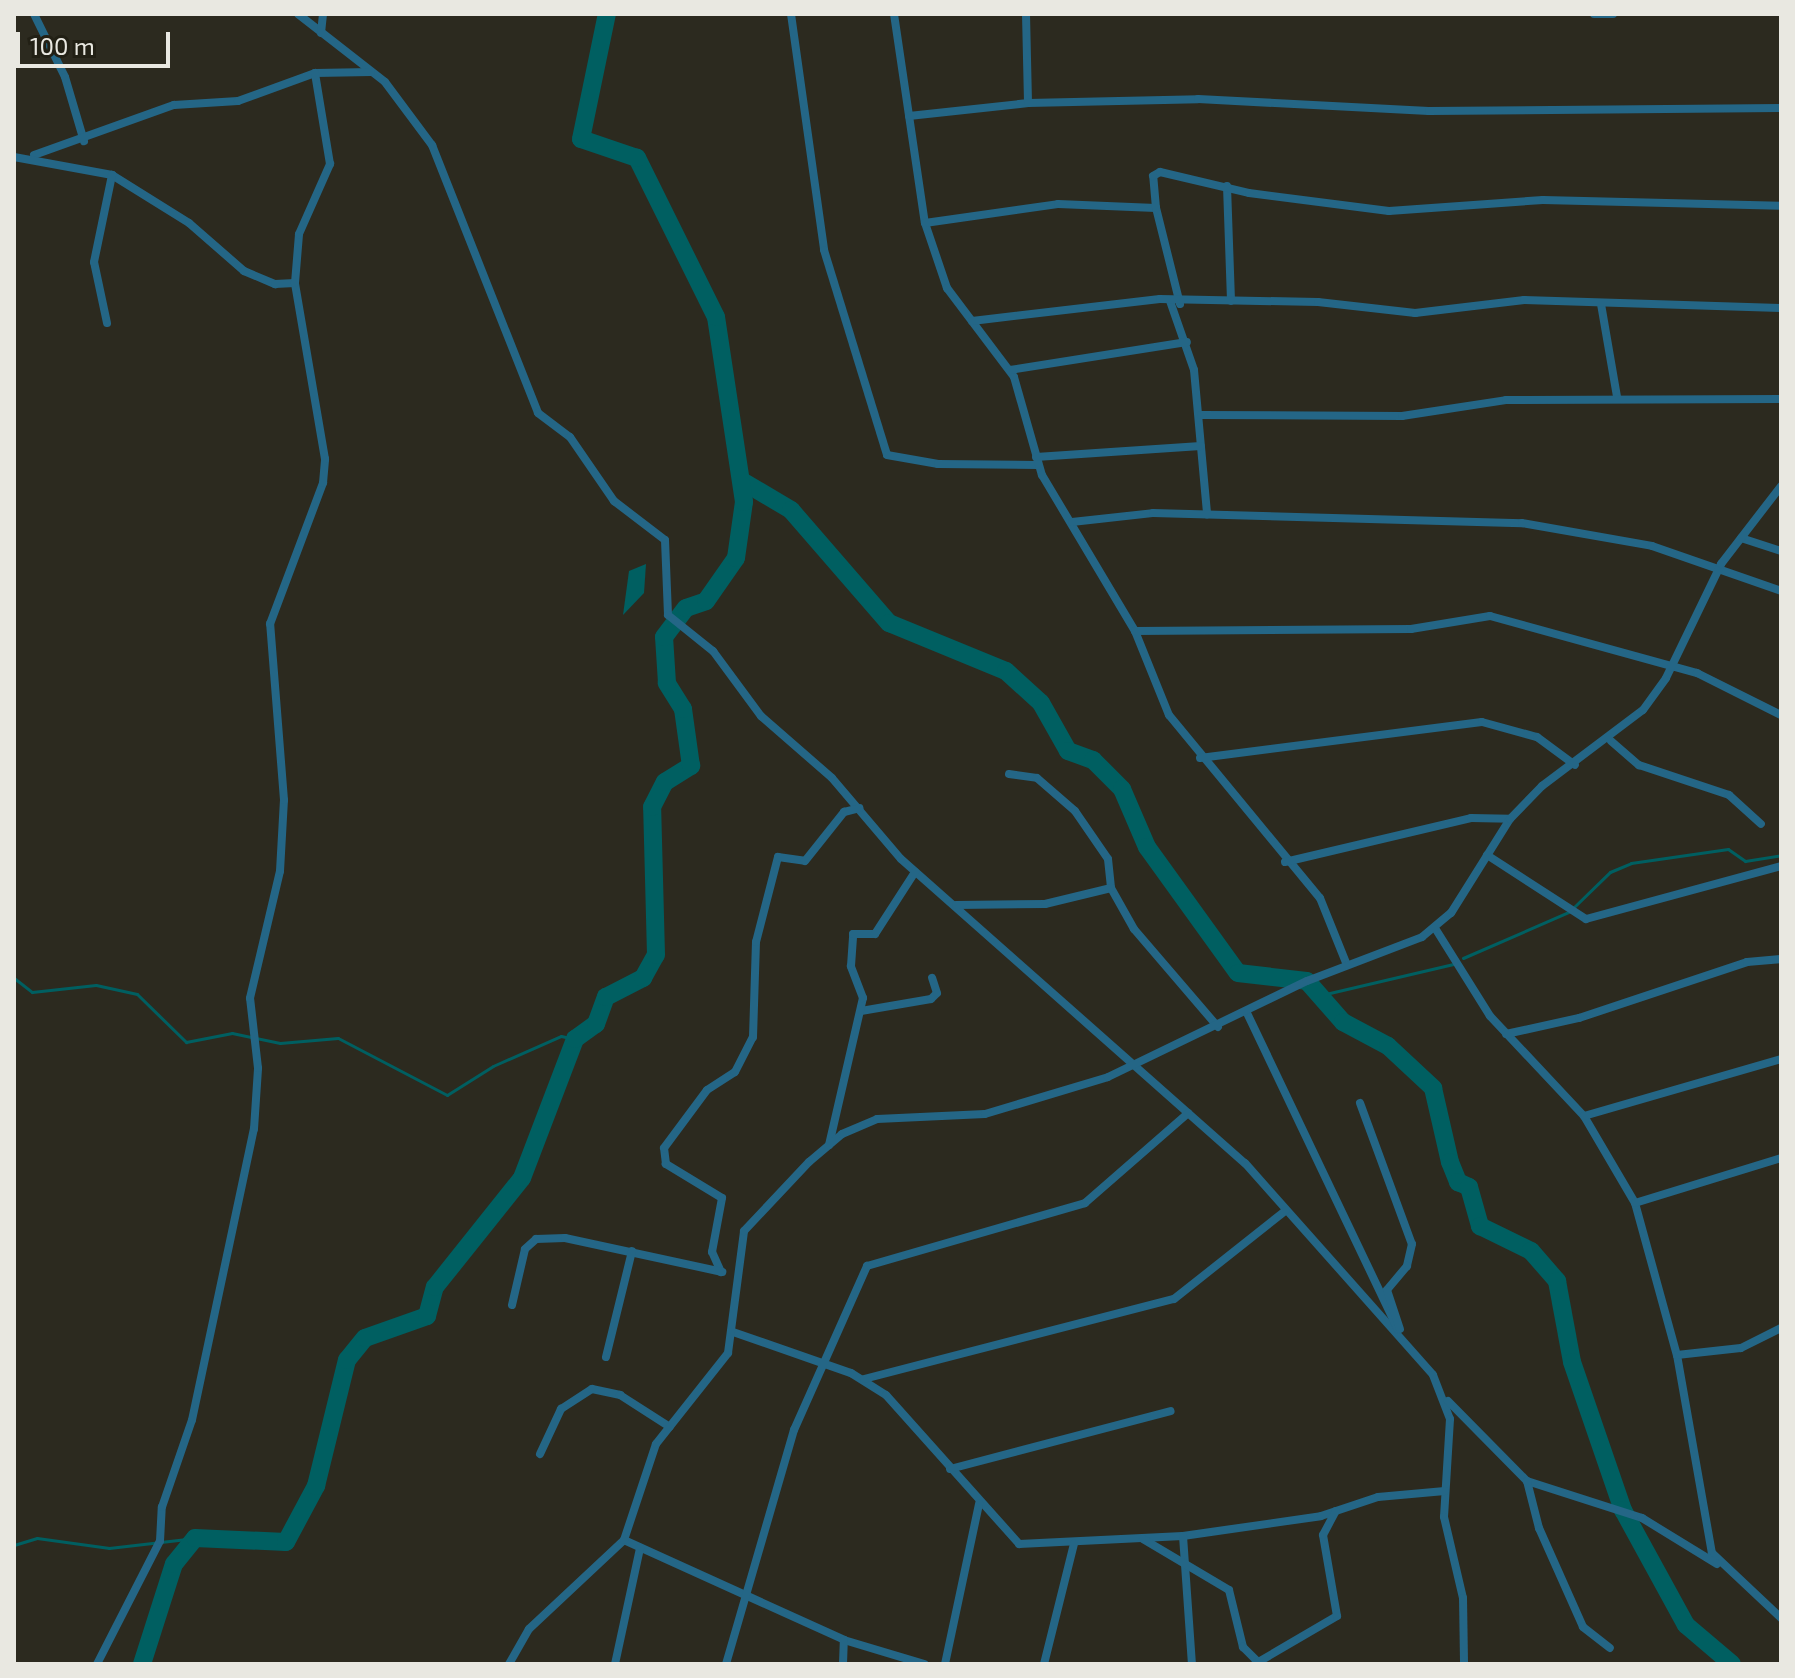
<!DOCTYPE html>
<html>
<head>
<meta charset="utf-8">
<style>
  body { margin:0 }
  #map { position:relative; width:1795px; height:1678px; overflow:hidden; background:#2c2a1f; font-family:"Exo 2",sans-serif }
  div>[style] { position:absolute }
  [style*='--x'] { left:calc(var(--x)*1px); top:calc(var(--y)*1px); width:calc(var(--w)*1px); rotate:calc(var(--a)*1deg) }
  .water>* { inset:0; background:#005f61 }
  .stream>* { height:3px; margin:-1.5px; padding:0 1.5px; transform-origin:1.5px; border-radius:1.5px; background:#005f61 }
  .river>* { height:18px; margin:-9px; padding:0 9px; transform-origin:9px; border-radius:9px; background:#005f61 }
  .minor>* { height:8px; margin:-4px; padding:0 4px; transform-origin:4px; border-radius:4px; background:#246686 }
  span { translate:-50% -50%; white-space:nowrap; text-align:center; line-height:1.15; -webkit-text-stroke:7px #222015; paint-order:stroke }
  .frame { position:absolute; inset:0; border:16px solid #e9e8e1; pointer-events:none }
  .scale { position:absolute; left:16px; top:32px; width:154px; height:36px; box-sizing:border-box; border:4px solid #e9e8e1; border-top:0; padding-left:10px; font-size:24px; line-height:28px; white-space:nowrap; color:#e9e8e1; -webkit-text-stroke:6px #222015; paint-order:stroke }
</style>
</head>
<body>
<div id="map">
  <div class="water">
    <div style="clip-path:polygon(646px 564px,644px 593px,623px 615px,629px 571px)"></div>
  </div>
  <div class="stream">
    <div style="--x:1574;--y:907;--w:50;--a:-44.2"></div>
    <div style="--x:1610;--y:872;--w:23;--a:-23"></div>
    <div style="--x:1631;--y:863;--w:98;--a:-8.2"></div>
    <div style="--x:1728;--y:849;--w:21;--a:35"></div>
    <div style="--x:1745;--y:861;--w:36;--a:-9"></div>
    <div style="--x:1463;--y:958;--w:116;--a:-23.5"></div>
    <div style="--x:14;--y:978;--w:23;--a:38"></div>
    <div style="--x:32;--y:992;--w:64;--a:-6.2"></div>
    <div style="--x:96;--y:985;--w:42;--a:12.4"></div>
    <div style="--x:137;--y:994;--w:69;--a:44.4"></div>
    <div style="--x:186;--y:1042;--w:47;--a:-11.1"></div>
    <div style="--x:232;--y:1033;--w:49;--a:11.8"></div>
    <div style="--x:280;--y:1043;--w:58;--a:-4.9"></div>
    <div style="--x:338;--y:1038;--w:123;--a:27.6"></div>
    <div style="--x:447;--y:1095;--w:54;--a:-32.2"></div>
    <div style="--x:493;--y:1066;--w:74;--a:-23.8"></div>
    <div style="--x:561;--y:1036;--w:14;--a:12"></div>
    <div style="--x:1317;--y:996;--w:140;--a:-13.2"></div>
    <div style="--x:14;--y:1545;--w:24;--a:-17"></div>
    <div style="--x:37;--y:1538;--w:73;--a:7.9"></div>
    <div style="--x:109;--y:1548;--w:87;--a:-6.6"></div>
  </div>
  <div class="river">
    <div style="--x:742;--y:481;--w:57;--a:30.6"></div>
    <div style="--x:791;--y:510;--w:150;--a:49.1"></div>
    <div style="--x:889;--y:623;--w:126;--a:22.3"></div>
    <div style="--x:1006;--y:671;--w:47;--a:42.4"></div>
    <div style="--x:1041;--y:703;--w:55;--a:60.6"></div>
    <div style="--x:1068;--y:751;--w:27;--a:20"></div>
    <div style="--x:1093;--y:760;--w:41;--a:45"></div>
    <div style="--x:1122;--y:789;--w:63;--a:66.7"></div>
    <div style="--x:1147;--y:847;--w:155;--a:54.2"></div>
    <div style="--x:1238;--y:973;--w:69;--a:6.6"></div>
    <div style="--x:1307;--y:981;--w:55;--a:48.7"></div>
    <div style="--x:1343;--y:1022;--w:51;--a:28.1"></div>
    <div style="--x:1388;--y:1046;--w:62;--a:43"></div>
    <div style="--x:1433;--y:1088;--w:76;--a:77.1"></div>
    <div style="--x:1450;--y:1162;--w:22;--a:68"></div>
    <div style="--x:1458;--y:1182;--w:12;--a:24"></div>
    <div style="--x:1469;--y:1187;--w:41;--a:74.2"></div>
    <div style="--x:1480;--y:1226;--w:57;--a:26.1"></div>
    <div style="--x:1531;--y:1251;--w:40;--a:49"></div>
    <div style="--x:1557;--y:1281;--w:82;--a:79.5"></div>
    <div style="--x:1572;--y:1362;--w:157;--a:71"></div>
    <div style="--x:1623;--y:1510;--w:131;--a:61.3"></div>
    <div style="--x:1686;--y:1625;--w:60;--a:40.3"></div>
    <div style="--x:142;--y:1664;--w:105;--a:-72.3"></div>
    <div style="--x:174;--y:1564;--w:33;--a:-51"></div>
    <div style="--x:195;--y:1538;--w:91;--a:2.5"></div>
    <div style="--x:286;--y:1542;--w:64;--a:-61.8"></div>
    <div style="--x:316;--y:1486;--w:130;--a:-76.2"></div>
    <div style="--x:347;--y:1360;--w:28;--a:-51"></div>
    <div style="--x:365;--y:1338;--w:66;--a:-19.5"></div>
    <div style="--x:427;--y:1316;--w:30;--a:-75"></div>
    <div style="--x:435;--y:1287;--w:139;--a:-51.4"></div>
    <div style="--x:522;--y:1178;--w:149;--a:-69.1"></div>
    <div style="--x:575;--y:1039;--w:26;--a:-36"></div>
    <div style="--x:596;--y:1024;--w:29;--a:-70"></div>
    <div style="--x:606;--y:997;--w:42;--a:-27.2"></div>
    <div style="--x:643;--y:978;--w:26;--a:-61"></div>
    <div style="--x:656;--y:955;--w:148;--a:-91.5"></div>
    <div style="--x:652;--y:807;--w:28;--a:-63"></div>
    <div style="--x:665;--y:782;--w:31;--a:-32"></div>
    <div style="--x:691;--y:766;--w:58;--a:-98"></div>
    <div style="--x:683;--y:709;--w:31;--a:-122"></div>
    <div style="--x:667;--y:683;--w:46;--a:-93.7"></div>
    <div style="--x:664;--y:637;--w:36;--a:-53"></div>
    <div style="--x:686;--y:608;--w:21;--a:-19"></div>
    <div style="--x:706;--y:601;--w:52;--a:-55.1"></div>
    <div style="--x:736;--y:558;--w:57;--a:-81.9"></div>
    <div style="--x:744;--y:502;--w:187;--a:-98.6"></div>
    <div style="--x:716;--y:317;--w:178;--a:-116.4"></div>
    <div style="--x:637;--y:158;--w:59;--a:-161.3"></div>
    <div style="--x:581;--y:139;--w:128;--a:-78.3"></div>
  </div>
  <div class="minor">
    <div style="--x:34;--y:14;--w:70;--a:63.8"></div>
    <div style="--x:65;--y:77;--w:67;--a:73.5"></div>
    <div style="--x:298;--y:14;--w:110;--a:38"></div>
    <div style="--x:385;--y:82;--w:79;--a:53.3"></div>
    <div style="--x:432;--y:145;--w:288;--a:68.4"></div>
    <div style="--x:538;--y:413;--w:40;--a:37"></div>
    <div style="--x:570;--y:437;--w:78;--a:55.5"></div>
    <div style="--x:614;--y:501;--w:64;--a:37.4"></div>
    <div style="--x:665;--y:540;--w:75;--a:87.7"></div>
    <div style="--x:668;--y:615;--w:58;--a:38.7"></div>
    <div style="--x:713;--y:651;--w:81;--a:53.6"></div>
    <div style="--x:761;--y:716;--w:94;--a:41.1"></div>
    <div style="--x:832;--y:778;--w:106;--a:49.6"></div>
    <div style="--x:901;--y:859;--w:459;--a:41.5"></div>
    <div style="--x:1245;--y:1163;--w:283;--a:48.4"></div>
    <div style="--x:1433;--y:1375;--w:47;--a:68.9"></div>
    <div style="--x:1450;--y:1419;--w:98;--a:93.5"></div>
    <div style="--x:1444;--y:1517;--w:83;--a:76.8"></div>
    <div style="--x:1463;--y:1598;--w:66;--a:89.1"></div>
    <div style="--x:791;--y:14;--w:238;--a:82"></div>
    <div style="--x:824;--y:250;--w:214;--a:72.9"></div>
    <div style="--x:887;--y:455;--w:52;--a:10"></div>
    <div style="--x:938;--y:464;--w:100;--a:0.6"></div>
    <div style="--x:894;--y:14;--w:211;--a:81.6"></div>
    <div style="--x:925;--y:223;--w:69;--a:71.3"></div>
    <div style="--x:947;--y:288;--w:111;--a:53"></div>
    <div style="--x:1014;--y:377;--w:102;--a:74.1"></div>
    <div style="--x:1042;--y:475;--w:182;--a:59.2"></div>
    <div style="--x:1135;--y:631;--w:91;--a:68"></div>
    <div style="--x:1169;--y:715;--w:237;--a:50.5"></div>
    <div style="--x:1320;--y:898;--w:72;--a:68.1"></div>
    <div style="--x:1026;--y:14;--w:89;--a:88.7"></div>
    <div style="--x:1594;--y:14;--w:19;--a:0"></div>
    <div style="--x:321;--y:33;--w:19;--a:-84"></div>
    <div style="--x:909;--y:116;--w:120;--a:-6.2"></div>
    <div style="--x:1028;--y:103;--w:170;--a:-1.3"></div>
    <div style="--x:1198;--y:99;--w:231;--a:3"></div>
    <div style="--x:1429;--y:111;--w:352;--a:-0.5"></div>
    <div style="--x:34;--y:155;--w:149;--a:-19.7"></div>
    <div style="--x:174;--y:105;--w:64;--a:-3.6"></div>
    <div style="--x:238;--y:101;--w:82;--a:-20"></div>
    <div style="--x:315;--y:73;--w:56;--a:-1"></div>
    <div style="--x:14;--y:157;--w:100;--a:10.4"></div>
    <div style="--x:112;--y:175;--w:91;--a:31.9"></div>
    <div style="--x:189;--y:223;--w:73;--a:41.1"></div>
    <div style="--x:244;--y:271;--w:34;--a:23"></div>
    <div style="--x:275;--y:284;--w:20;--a:-3"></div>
    <div style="--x:1227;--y:186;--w:115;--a:88"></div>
    <div style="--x:925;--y:223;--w:134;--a:-8.1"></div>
    <div style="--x:1058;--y:204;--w:98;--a:2.3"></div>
    <div style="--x:1170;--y:301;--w:73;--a:70.8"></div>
    <div style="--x:1194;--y:370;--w:145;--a:84.8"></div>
    <div style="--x:1180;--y:304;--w:99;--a:-104"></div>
    <div style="--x:1156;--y:208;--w:32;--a:-95"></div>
    <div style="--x:1153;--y:176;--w:8;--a:-30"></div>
    <div style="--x:1160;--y:172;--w:91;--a:13.3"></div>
    <div style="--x:1249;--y:193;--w:141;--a:7.3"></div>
    <div style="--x:1389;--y:211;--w:154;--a:-4.1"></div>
    <div style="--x:1543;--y:200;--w:238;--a:1.4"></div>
    <div style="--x:1601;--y:304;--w:94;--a:80.2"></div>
    <div style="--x:972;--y:321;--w:189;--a:-6.7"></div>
    <div style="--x:1160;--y:299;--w:158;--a:1.1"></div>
    <div style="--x:1318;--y:302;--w:98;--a:6.5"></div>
    <div style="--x:1415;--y:313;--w:110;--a:-6.8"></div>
    <div style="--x:1524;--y:300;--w:257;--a:1.8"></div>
    <div style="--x:107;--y:323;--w:62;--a:-102"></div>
    <div style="--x:94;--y:262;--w:89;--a:-78.3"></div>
    <div style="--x:1010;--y:370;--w:179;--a:-9"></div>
    <div style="--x:1201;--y:415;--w:201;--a:0.3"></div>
    <div style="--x:1402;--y:416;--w:105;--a:-8.7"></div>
    <div style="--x:1506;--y:400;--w:275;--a:-0.2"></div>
    <div style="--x:1036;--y:457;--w:165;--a:-3.8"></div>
    <div style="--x:1072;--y:522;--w:81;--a:-6.3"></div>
    <div style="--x:1153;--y:513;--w:369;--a:1.6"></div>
    <div style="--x:1522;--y:523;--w:132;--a:10"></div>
    <div style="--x:1652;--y:546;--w:137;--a:19.2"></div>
    <div style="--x:1741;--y:538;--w:42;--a:18"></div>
    <div style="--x:1135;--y:631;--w:276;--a:-0.4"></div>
    <div style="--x:1411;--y:629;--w:80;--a:-9.3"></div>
    <div style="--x:1490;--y:616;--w:215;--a:15.4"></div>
    <div style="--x:1697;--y:673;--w:94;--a:26.6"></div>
    <div style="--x:1611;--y:741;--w:37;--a:41"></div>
    <div style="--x:1639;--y:765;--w:95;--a:18.4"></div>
    <div style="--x:1729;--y:795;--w:43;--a:42.2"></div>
    <div style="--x:1200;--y:758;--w:284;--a:-7.3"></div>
    <div style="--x:1482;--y:722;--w:57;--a:15.3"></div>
    <div style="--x:1537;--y:737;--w:47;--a:36.4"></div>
    <div style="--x:1009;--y:774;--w:28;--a:8"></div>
    <div style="--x:1037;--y:778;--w:50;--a:41"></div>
    <div style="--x:1075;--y:811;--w:58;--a:55.5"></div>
    <div style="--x:1108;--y:859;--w:29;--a:84"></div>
    <div style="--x:1111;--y:888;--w:47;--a:60.7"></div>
    <div style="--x:1134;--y:929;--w:129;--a:49.4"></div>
    <div style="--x:1487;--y:855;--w:118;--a:32.9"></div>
    <div style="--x:1586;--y:919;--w:202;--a:-15.2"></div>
    <div style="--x:1285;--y:862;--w:191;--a:-13.3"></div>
    <div style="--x:1471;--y:818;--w:39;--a:1"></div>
    <div style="--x:956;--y:905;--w:89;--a:-0.6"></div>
    <div style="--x:1045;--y:904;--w:68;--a:-13.6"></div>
    <div style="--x:1435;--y:928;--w:104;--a:58"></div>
    <div style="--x:1490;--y:1016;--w:137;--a:46.8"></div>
    <div style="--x:1584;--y:1116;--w:101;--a:59.6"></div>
    <div style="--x:1635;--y:1203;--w:158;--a:74.6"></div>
    <div style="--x:1677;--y:1355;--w:201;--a:80"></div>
    <div style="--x:1712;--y:1553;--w:95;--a:43.3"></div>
    <div style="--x:861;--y:1011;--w:71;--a:-9.7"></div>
    <div style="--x:931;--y:999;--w:8;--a:-45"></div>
    <div style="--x:937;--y:993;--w:16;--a:-108"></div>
    <div style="--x:1247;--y:1013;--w:351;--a:64.5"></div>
    <div style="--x:1506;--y:1034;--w:75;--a:-12.4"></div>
    <div style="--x:1579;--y:1018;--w:177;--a:-18.4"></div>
    <div style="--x:1747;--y:962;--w:34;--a:-5"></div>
    <div style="--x:1360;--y:1103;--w:150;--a:69.8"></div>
    <div style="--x:1412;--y:1244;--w:23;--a:103"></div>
    <div style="--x:1407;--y:1266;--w:31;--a:130"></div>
    <div style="--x:1387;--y:1290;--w:41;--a:71.6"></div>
    <div style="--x:1584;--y:1116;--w:205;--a:-16.1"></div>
    <div style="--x:829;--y:1145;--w:151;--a:-77"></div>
    <div style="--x:863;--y:998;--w:34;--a:-111"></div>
    <div style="--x:851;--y:966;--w:32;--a:-86"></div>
    <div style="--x:853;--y:934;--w:22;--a:0"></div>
    <div style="--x:875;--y:934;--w:74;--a:-57.2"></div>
    <div style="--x:1635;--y:1203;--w:153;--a:-17.1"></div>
    <div style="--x:721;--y:1272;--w:22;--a:-114"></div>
    <div style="--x:712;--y:1252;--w:55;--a:-79.5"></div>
    <div style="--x:722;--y:1198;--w:66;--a:-148.7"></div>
    <div style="--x:666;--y:1164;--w:16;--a:-97"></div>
    <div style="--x:664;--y:1148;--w:72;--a:-53.4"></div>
    <div style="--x:707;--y:1090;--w:33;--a:-33"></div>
    <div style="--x:735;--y:1072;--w:39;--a:-63"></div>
    <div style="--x:753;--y:1037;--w:95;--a:-88.2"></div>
    <div style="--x:756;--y:942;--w:88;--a:-75.5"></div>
    <div style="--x:778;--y:857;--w:27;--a:8"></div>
    <div style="--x:805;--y:861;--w:63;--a:-51.5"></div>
    <div style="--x:844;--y:812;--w:16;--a:-14"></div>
    <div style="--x:512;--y:1305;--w:57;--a:-76.9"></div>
    <div style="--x:525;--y:1249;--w:15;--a:-42"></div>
    <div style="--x:536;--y:1239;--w:29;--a:-2"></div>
    <div style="--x:565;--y:1238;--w:161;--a:12.2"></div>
    <div style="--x:733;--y:1332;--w:125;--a:19.2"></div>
    <div style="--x:851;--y:1373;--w:41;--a:32.2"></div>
    <div style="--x:886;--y:1395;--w:200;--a:48.2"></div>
    <div style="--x:1019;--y:1544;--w:164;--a:-2.8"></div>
    <div style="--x:1183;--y:1536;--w:139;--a:-8.2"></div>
    <div style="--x:1321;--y:1516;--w:60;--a:-18.4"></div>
    <div style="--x:1378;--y:1497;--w:67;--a:-5.1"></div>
    <div style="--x:1677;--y:1355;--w:64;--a:-6.2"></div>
    <div style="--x:1741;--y:1348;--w:45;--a:-26.6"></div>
    <div style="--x:606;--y:1357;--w:109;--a:-76.2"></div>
    <div style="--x:864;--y:1379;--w:320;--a:-14.5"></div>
    <div style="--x:1174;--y:1299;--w:142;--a:-38.4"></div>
    <div style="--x:1448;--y:1401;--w:112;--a:45.4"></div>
    <div style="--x:1527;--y:1481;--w:121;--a:17.8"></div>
    <div style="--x:1642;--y:1518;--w:88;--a:31.5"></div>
    <div style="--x:540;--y:1454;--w:50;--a:-65"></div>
    <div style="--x:561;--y:1409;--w:37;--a:-33"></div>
    <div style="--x:592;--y:1389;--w:29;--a:12"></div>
    <div style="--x:620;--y:1395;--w:59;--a:32.6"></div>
    <div style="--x:950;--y:1469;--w:228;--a:-14.7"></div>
    <div style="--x:1527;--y:1481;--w:49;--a:75.7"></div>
    <div style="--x:1539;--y:1528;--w:108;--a:66"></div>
    <div style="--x:1583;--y:1627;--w:34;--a:38"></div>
    <div style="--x:1183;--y:1536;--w:128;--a:86"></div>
    <div style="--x:1143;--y:1539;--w:100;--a:30.7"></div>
    <div style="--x:1229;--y:1590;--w:59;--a:76.2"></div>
    <div style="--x:1243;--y:1647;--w:20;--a:45"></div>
    <div style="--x:624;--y:1540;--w:242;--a:24.4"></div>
    <div style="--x:844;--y:1640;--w:84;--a:16.7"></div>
    <div style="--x:97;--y:1664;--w:138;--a:-62.9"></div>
    <div style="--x:160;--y:1541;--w:34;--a:-87"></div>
    <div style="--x:162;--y:1507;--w:92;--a:-71"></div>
    <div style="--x:192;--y:1420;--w:298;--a:-78"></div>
    <div style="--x:254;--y:1129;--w:61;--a:-86.2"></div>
    <div style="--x:258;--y:1068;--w:70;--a:-96.5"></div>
    <div style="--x:250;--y:998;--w:130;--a:-76.7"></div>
    <div style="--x:280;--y:871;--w:71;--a:-86.8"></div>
    <div style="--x:284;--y:800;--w:177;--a:-94.5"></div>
    <div style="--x:270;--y:624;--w:151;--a:-69.4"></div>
    <div style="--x:323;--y:483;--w:24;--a:-85"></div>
    <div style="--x:325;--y:459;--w:179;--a:-99.7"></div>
    <div style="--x:295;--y:283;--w:49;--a:-85.3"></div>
    <div style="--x:299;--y:234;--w:77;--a:-66.1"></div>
    <div style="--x:330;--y:164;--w:92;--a:-99.4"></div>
    <div style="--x:509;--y:1664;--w:40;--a:-60.3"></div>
    <div style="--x:529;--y:1629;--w:130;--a:-43.1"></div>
    <div style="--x:624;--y:1540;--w:101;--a:-71.6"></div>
    <div style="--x:656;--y:1444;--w:116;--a:-51.6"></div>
    <div style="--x:728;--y:1353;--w:123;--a:-82.5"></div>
    <div style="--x:744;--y:1231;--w:95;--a:-46.7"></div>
    <div style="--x:809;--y:1162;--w:43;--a:-40.3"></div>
    <div style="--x:842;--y:1134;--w:38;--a:-23"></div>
    <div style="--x:877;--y:1119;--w:108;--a:-2.7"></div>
    <div style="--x:985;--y:1114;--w:128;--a:-16.7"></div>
    <div style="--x:1108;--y:1077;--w:221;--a:-25.8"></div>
    <div style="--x:1307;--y:981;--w:123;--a:-20.9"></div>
    <div style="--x:1422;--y:937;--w:38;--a:-40"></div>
    <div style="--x:1451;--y:913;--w:111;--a:-57.9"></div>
    <div style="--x:1510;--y:819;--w:46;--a:-45.9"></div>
    <div style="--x:1542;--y:786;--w:126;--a:-37"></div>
    <div style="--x:1643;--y:710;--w:39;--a:-54"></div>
    <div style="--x:1666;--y:678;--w:127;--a:-64.2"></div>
    <div style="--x:1721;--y:564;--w:98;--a:-52.4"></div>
    <div style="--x:615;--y:1664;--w:119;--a:-77.8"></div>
    <div style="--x:726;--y:1664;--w:244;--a:-73.8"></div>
    <div style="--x:794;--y:1430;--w:180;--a:-66"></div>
    <div style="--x:867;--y:1266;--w:227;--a:-16.1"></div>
    <div style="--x:1085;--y:1203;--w:137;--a:-41.1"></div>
    <div style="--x:843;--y:1664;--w:24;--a:-88"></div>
    <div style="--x:945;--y:1664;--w:164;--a:-78"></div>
    <div style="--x:1044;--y:1664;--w:124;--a:-76"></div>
    <div style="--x:1255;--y:1664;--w:95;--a:-30.3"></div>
    <div style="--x:1337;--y:1616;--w:82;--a:-99.8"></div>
    <div style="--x:1323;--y:1535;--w:27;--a:-62"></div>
  </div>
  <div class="frame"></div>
  <div class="scale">100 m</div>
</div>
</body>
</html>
